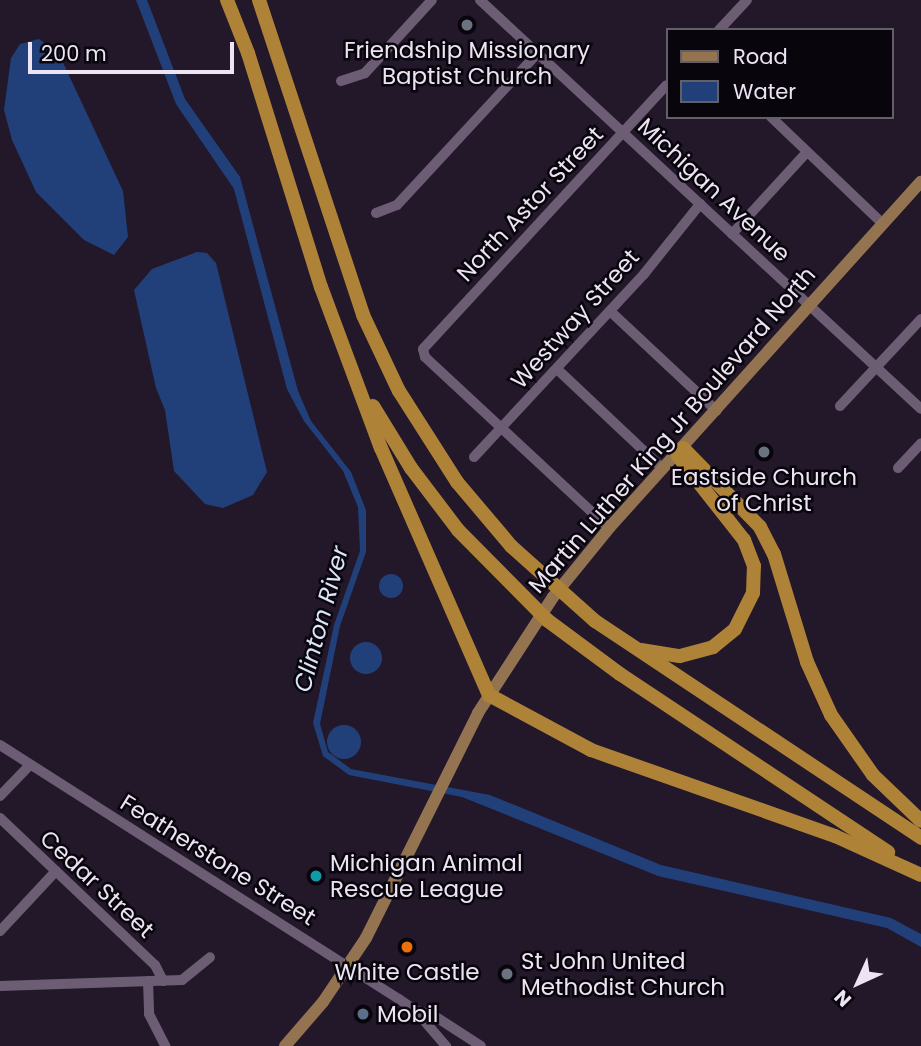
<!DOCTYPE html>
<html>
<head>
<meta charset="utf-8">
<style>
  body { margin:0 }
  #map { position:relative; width:921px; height:1046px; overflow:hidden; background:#23172a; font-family:Poppins,sans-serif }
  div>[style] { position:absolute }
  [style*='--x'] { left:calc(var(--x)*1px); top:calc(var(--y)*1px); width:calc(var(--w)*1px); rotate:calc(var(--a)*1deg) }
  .water>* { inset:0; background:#21407a }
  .round { border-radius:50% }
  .minor>* { height:10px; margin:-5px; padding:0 5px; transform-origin:5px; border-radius:5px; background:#6c5d75 }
  .major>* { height:12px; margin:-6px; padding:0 6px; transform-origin:6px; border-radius:6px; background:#947450 }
  .highway>* { height:14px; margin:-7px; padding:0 7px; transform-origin:7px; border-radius:7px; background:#af8337 }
  .dots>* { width:19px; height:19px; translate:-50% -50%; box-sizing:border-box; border:4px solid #09050d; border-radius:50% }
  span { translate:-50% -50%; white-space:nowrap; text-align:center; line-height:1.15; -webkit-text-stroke:5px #09050d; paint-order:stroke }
  .poi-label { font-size:23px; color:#ece4f2 }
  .left { translate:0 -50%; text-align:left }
  .street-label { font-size:23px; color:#ece4f2 }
  .water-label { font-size:24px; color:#dae5f7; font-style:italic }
  .legend { position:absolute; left:666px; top:28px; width:228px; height:91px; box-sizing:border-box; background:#09050d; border:2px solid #645e69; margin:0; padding:9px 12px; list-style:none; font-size:21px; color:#ece4f2 }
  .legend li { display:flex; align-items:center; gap:14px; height:35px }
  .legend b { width:35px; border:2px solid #645e69 }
  .north { position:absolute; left:823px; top:948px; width:70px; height:70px; -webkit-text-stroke:5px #09050d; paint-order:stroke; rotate:225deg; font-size:19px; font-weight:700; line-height:28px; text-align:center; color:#ece4f2 }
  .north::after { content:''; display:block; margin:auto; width:24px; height:32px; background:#ece4f2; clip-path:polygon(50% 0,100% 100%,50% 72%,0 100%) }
  .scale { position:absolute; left:28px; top:42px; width:206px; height:32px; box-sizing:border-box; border:4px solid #ece4f2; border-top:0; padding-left:9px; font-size:21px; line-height:24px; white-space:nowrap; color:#ece4f2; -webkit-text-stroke:5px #09050d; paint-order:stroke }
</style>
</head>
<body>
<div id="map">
  <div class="water">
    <div style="clip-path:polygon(136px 0,147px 0,185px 99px,240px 177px,298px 391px,311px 421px,351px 472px,366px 510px,366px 552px,340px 626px,320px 724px,328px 752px,351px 769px,490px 795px,661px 865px,891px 918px,921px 934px,921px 947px,887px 928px,658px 876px,462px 797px,349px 775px,323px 756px,313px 723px,334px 625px,360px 551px,358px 507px,343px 471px,304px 421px,287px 389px,234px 189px,176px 104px)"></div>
    <div style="clip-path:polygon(39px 39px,59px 54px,123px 191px,128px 237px,114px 255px,84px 240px,36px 192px,12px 140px,4px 110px,11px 58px,20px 44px)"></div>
    <div style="clip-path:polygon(197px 252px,207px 253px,216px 263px,267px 472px,253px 495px,223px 508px,205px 504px,174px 471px,165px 410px,156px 388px,134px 290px,152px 269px)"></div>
    <div class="round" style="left:379px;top:574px;width:24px;height:24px"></div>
    <div class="round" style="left:350px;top:642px;width:32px;height:32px"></div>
    <div class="round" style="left:327px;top:725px;width:34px;height:34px"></div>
  </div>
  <div class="minor">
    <div style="--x:480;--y:0;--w:601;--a:42.84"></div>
    <div style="--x:719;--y:30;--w:41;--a:-47"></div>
    <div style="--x:341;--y:81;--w:25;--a:-18"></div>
    <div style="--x:365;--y:73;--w:99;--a:-47.5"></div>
    <div style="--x:771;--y:117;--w:153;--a:43.7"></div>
    <div style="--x:376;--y:213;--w:22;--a:-21"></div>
    <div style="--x:397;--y:205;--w:207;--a:-47.2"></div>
    <div style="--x:732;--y:234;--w:111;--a:-47.6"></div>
    <div style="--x:610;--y:311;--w:146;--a:43.1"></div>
    <div style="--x:557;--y:369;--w:146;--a:43.3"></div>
    <div style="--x:840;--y:406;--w:119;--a:-47"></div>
    <div style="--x:474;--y:457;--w:250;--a:-47.1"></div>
    <div style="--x:644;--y:274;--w:90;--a:-51.3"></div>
    <div style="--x:898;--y:468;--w:34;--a:-47"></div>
    <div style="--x:609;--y:528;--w:251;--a:-137.1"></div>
    <div style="--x:425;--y:357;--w:8;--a:-104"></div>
    <div style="--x:423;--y:349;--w:359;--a:-47.3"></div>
    <div style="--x:0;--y:745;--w:473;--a:32.5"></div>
    <div style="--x:399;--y:999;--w:19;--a:35"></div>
    <div style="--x:415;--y:1010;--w:48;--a:49.3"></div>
    <div style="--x:0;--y:796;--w:42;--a:-46"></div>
    <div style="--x:0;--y:818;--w:214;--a:43.5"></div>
    <div style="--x:155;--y:965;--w:18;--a:63"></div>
    <div style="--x:0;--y:931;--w:82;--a:-47"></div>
    <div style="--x:148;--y:981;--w:33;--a:88"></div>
    <div style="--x:149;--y:1014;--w:36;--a:63"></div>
    <div style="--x:0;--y:986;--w:182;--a:-1.9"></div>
    <div style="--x:182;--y:980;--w:36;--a:-39"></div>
    <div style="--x:415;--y:1010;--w:19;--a:16"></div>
    <div style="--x:433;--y:1015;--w:57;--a:32.9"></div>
  </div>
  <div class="major">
    <div style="--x:285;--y:1046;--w:58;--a:-49.2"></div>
    <div style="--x:323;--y:1002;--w:77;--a:-56.1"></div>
    <div style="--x:366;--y:938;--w:251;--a:-63.5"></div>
    <div style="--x:478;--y:713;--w:138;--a:-57.1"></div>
    <div style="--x:553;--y:597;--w:89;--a:-50.9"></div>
    <div style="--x:609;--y:528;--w:466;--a:-48"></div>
  </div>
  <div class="highway">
    <div style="--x:227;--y:0;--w:57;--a:68.4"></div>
    <div style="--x:248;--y:53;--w:245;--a:72.7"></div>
    <div style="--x:321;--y:287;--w:172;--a:69.6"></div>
    <div style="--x:381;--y:448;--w:270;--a:66.4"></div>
    <div style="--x:489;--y:695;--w:116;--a:28.3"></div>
    <div style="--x:591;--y:750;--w:259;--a:19.4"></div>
    <div style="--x:835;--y:836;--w:94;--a:24.4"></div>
    <div style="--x:259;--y:0;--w:332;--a:71.7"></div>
    <div style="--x:363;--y:315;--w:84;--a:64.7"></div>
    <div style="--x:399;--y:391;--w:108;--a:57.5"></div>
    <div style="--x:457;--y:482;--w:84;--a:49.8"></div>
    <div style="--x:511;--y:546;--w:113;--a:41.8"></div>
    <div style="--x:595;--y:621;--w:392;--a:33.6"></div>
    <div style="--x:373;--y:406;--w:73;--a:58.5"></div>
    <div style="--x:411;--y:468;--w:78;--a:52.8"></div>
    <div style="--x:458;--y:530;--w:127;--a:45.3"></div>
    <div style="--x:547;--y:620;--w:91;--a:36.5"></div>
    <div style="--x:620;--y:674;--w:322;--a:33.6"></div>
    <div style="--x:683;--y:448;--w:110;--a:45.7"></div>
    <div style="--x:760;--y:527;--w:30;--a:63"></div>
    <div style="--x:774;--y:554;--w:113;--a:73"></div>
    <div style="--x:807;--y:662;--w:58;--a:65.6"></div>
    <div style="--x:831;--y:715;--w:73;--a:55"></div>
    <div style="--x:873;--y:775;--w:66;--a:43.8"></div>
    <div style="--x:641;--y:650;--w:39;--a:9"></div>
    <div style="--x:680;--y:656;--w:34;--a:-15"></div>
    <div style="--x:713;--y:647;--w:28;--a:-39"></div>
    <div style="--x:735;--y:629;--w:40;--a:-63.4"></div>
    <div style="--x:753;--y:593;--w:27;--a:-88"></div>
    <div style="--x:754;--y:566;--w:28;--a:-111"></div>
    <div style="--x:744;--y:540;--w:107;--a:-128.2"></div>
  </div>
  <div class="dots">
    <div style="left:467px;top:25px;background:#6b7280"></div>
    <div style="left:764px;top:452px;background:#6b7280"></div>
    <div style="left:316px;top:876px;background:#0f9aa8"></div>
    <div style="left:407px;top:947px;background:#e8710a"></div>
    <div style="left:507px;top:974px;background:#6b7280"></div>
    <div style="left:363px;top:1014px;background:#5c6f8a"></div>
  </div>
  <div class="poi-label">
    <span style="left:467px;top:63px">Friendship Missionary<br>Baptist Church</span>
    <span style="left:764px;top:490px">Eastside Church<br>of Christ</span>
    <span class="left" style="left:330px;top:876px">Michigan Animal<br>Rescue League</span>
    <span class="left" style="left:521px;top:974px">St John United<br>Methodist Church</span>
    <span style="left:407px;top:972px">White Castle</span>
    <span class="left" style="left:377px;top:1014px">Mobil</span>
  </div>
  <div class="street-label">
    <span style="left:714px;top:190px;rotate:43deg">Michigan Avenue</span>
    <span style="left:530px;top:204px;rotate:-47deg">North Astor Street</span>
    <span style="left:575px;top:319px;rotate:-48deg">Westway Street</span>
    <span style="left:672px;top:430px;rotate:-49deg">Martin Luther King Jr Boulevard North</span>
    <span style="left:218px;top:860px;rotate:32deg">Featherstone Street</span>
    <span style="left:97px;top:884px;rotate:43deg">Cedar Street</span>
  </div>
  <div class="water-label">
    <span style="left:321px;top:619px;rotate:-75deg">Clinton River</span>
  </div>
  <ul class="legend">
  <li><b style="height:9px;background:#947450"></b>Road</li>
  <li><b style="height:19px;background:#21407a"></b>Water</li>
  </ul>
  <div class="north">N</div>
  <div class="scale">200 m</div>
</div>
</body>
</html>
